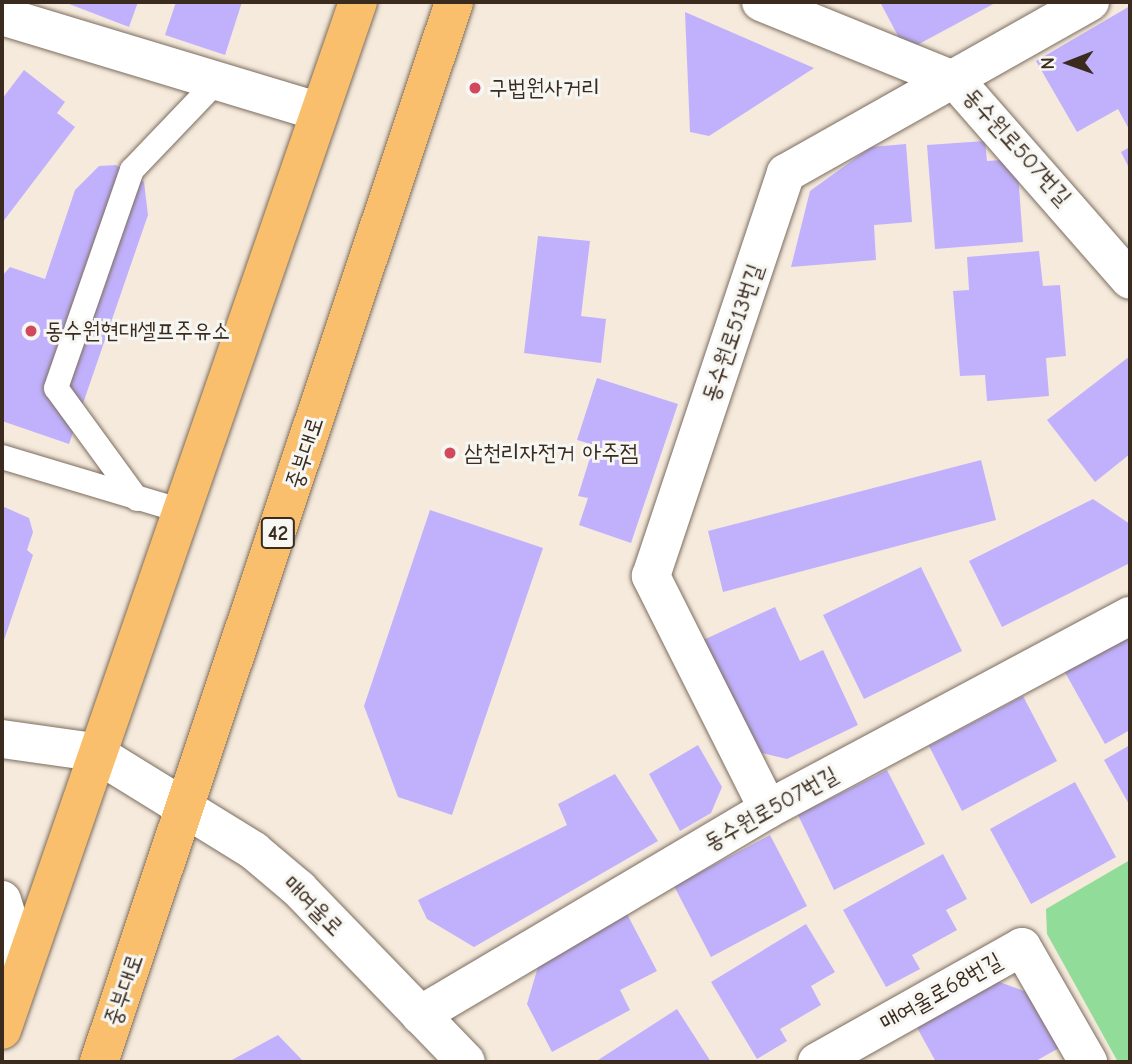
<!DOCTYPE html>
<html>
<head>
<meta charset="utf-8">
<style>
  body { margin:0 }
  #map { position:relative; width:1132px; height:1064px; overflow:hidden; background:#f5eadb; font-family:"Comic Neue","Poor Story",sans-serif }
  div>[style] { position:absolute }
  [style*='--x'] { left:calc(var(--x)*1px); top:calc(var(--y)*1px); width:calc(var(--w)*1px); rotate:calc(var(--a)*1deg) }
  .green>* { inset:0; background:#91dc99 }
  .building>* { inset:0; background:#c1b1fd }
  .roads { filter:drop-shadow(0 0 2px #7c6d60) drop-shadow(0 0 2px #7c6d60) }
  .lane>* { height:24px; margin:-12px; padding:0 12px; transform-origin:12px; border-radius:12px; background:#fff }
  .street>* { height:38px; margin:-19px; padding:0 19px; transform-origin:19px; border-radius:19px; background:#fff }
  .primary>* { height:38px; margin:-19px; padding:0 19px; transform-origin:19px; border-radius:19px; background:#f9bf6d }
  .dots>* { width:19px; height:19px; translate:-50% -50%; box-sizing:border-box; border:4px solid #f6f6f2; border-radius:50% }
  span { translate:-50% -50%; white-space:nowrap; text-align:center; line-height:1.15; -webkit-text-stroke:6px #f6f6f2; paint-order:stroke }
  .shield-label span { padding:2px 5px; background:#f6f6f2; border:2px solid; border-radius:5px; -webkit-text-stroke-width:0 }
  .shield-label { font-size:21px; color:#3b2a1e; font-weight:700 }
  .poi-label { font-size:23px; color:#3b2a1e }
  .left { translate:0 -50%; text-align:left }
  .street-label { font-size:23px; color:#3b2a1e }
  .frame { position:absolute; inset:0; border:4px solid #3b2a1e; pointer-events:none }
  .north { position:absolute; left:1034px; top:28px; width:70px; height:70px; -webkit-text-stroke:5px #f6f6f2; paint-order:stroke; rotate:269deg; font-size:19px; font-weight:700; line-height:28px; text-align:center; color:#3b2a1e }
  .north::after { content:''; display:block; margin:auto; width:24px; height:32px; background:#3b2a1e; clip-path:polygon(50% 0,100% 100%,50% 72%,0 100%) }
</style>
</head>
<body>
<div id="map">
  <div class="green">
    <div style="clip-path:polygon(1130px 860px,1130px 1062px,1118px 1062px,1047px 934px,1046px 909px)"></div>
  </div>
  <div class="building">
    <div style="clip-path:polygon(64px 2px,138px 2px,129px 27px)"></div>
    <div style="clip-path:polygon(176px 2px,242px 2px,225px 55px,165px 35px)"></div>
    <div style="clip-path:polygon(880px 2px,997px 2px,906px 51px)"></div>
    <div style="clip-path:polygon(1130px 6px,1130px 131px,1118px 109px,1077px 132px,1036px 61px)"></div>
    <div style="clip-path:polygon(685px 12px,814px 68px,709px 136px,690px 132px)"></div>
    <div style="clip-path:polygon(24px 70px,65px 102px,57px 113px,75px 127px,2px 223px,2px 99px)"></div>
    <div style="clip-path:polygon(985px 141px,987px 161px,1017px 159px,1023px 242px,935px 249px,927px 145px)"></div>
    <div style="clip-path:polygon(906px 144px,912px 222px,874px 225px,876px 260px,791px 267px,810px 191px,871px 147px)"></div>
    <div style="clip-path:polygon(1130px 147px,1130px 170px,1121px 152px)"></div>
    <div style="clip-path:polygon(116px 165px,144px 182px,148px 215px,69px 444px,2px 421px,2px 276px,10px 267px,45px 279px,75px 190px,99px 166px)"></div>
    <div style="clip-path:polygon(538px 236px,590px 241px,581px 316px,606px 319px,601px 363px,524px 353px)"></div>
    <div style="clip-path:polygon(1039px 251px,1043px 286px,1060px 285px,1066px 356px,1046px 358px,1049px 396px,987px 401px,985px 375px,960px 376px,953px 291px,969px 290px,967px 257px)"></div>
    <div style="clip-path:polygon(1130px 356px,1130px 454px,1095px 482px,1047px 420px)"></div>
    <div style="clip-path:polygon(597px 378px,678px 404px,631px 543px,579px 525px,588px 498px,578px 496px,594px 445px,577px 440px)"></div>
    <div style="clip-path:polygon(981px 460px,996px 520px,723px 592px,708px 531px)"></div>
    <div style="clip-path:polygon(1093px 499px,1130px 524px,1130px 563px,1002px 627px,969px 561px)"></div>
    <div style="clip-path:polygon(2px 506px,29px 518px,33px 532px,27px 550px,33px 555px,2px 646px)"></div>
    <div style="clip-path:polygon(430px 510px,543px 548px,452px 815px,398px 797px,364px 706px)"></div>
    <div style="clip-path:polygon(921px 567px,962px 651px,864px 699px,823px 615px)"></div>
    <div style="clip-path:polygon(775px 607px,800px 661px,823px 650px,858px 725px,787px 759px,750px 750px,699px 642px)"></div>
    <div style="clip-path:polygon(1130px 629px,1130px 730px,1105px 744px,1062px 667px)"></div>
    <div style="clip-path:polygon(1023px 696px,1057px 761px,962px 811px,929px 746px)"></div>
    <div style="clip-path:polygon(698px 745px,722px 787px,711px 813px,680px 831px,649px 774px)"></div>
    <div style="clip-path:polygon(1130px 745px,1130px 806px,1104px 760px)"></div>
    <div style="clip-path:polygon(887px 770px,925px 844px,834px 890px,798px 815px)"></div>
    <div style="clip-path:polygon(615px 774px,658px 841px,474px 947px,427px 919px,418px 900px,567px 825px,558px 804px)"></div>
    <div style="clip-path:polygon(1075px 782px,1116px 857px,1031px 904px,990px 829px)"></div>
    <div style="clip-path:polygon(770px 835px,807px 906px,711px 957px,674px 886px)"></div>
    <div style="clip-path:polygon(943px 854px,967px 899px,946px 910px,957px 930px,912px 955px,920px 969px,886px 987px,843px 910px)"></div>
    <div style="clip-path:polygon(627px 914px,657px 971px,620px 990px,630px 1010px,552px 1052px,527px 1004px,540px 960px)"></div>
    <div style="clip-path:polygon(806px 924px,835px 972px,811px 986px,821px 1005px,780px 1029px,787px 1041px,757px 1059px,711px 982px)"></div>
    <div style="clip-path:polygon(994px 980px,1027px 992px,1059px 1048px,1034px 1062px,936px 1062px,915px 1024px)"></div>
    <div style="clip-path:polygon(677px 1009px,711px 1062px,595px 1062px)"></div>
    <div style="clip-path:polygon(278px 1035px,304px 1062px,228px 1062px)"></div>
  </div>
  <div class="roads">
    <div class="lane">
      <div style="--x:2;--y:457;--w:188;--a:16.7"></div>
      <div style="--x:137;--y:499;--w:137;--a:-126.1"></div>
      <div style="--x:56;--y:388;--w:231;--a:-70.8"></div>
      <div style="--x:132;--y:170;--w:120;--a:-46.3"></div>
    </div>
    <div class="street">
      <div style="--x:761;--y:2;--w:210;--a:22.1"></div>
      <div style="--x:956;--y:81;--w:264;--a:48.8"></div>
      <div style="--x:2;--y:16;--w:328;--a:16.8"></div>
      <div style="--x:2;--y:739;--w:93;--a:8"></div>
      <div style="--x:94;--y:752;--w:188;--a:31.7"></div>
      <div style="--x:254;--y:851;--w:59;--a:40.2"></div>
      <div style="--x:299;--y:889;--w:240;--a:46"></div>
      <div style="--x:768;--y:809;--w:261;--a:-116.7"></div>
      <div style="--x:651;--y:576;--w:425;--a:-71.5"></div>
      <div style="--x:786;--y:173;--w:349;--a:-29.4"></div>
      <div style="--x:2;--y:900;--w:45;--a:73.2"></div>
      <div style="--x:15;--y:943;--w:42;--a:87.3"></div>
      <div style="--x:420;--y:1015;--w:404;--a:-30.6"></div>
      <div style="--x:768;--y:809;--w:410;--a:-28.1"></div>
      <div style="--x:817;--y:1062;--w:235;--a:-29.3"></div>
      <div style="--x:1022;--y:947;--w:133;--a:60.1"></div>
    </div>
    <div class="primary">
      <div style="--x:2;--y:1030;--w:1088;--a:-70.9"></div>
      <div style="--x:99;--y:1062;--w:1118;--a:-71.48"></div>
    </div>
  </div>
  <div class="dots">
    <div style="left:475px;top:88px;background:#d1495b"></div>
    <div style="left:31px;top:331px;background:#d1495b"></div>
    <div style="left:450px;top:453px;background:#d1495b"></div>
  </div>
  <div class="shield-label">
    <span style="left:278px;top:533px">42</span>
  </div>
  <div class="poi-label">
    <span class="left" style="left:489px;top:88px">구법원사거리</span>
    <span class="left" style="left:45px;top:331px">동수원현대셀프주유소</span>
    <span class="left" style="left:464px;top:453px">삼천리자전거 아주점</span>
  </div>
  <div class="street-label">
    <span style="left:1017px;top:147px;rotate:48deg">동수원로507번길</span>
    <span style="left:733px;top:333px;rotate:-71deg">동수원로513번길</span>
    <span style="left:305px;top:453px;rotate:-72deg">중부대로</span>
    <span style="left:771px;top:809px;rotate:-29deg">동수원로507번길</span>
    <span style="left:313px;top:906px;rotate:45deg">매여울로</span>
    <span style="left:124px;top:990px;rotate:-71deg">중부대로</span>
    <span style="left:941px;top:992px;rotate:-29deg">매여울로68번길</span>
  </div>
  <div class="frame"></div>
  <div class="north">N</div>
</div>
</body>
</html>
